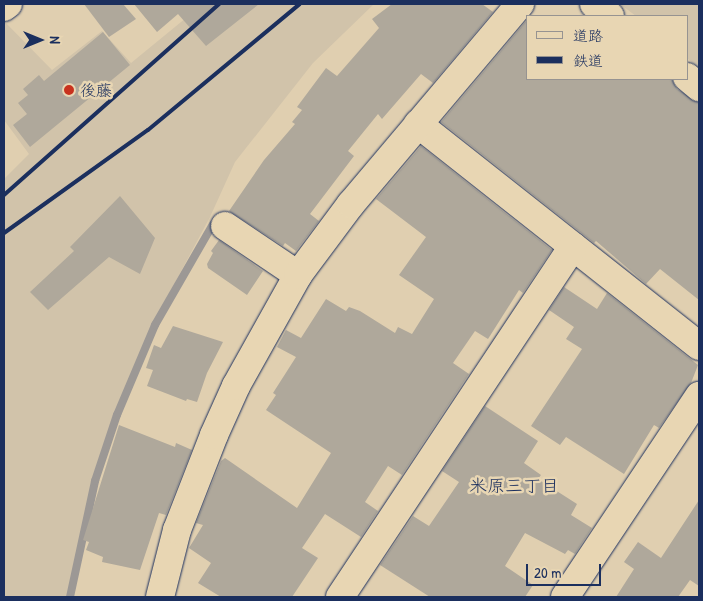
<!DOCTYPE html>
<html>
<head>
<meta charset="utf-8">
<style>
  body { margin:0 }
  #map { position:relative; width:703px; height:601px; overflow:hidden; background:#e0cfb0; font-family:"Patrick Hand","Klee One",sans-serif }
  div>[style] { position:absolute }
  [style*='--x'] { left:calc(var(--x)*1px); top:calc(var(--y)*1px); width:calc(var(--w)*1px); rotate:calc(var(--a)*1deg) }
  .built>* { inset:0; background:#d1c3aa }
  .stream>* { height:8px; margin:-4px; padding:0 4px; transform-origin:4px; border-radius:4px; background:#9c9895 }
  .building>* { inset:0; background:#afa89b }
  .roads { filter:drop-shadow(0 0 1px #1b2f5e) drop-shadow(0 0 1px #1b2f5e) }
  .minor>* { height:28px; margin:-14px; padding:0 14px; transform-origin:14px; border-radius:14px; background:#e8d6b3 }
  .rail>* { height:4px; margin:-2px; padding:0 2px; transform-origin:2px; border-radius:2px; background:#1b2f5e }
  .dots>* { width:14px; height:14px; translate:-50% -50%; box-sizing:border-box; border:2px solid #e8d6b3; border-radius:50% }
  span { translate:-50% -50%; white-space:nowrap; text-align:center; line-height:1.15; -webkit-text-stroke:5px #e8d6b3; paint-order:stroke }
  .poi-label { font-size:16px; color:#1b2f5e }
  .left { translate:0 -50%; text-align:left }
  .neighbourhood-label { font-size:18px; color:#1b2f5e }
  .frame { position:absolute; inset:0; border:5px solid #1b2f5e; pointer-events:none }
  .legend { position:absolute; left:526px; top:15px; width:162px; height:65px; box-sizing:border-box; background:#e8d6b3; border:1px solid #969391; margin:0; padding:6px 9px; list-style:none; font-size:15px; color:#1b2f5e }
  .legend li { display:flex; align-items:center; gap:10px; height:25px }
  .legend b { width:25px; border:1px solid #969391 }
  .north { position:absolute; left:15px; top:15px; width:50px; height:50px; -webkit-text-stroke:4px #e8d6b3; paint-order:stroke; rotate:90deg; font-size:14px; font-weight:700; line-height:20px; text-align:center; color:#1b2f5e }
  .north::after { content:''; display:block; margin:auto; width:18px; height:22px; background:#1b2f5e; clip-path:polygon(50% 0,100% 100%,50% 72%,0 100%) }
  .scale { position:absolute; left:526px; top:564px; width:75px; height:22px; box-sizing:border-box; border:2px solid #1b2f5e; border-top:0; padding-left:6px; font-size:15px; line-height:18px; white-space:nowrap; color:#1b2f5e; -webkit-text-stroke:4px #e8d6b3; paint-order:stroke }
</style>
</head>
<body>
<div id="map">
  <div class="built">
    <div style="clip-path:polygon(203px 4px,374px 4px,313px 63px,235px 162px,210px 217px,154px 322px,114px 417px,93px 482px,68px 597px,4px 597px,4px 179px,29px 154px,4px 120px,4px 21px,52px 70px,102px 31px,131px 63px)"></div>
    <div style="clip-path:polygon(620px 4px,699px 4px,699px 68px,687px 58px,687px 16px,636px 16px)"></div>
  </div>
  <div class="stream">
    <div style="--x:70;--y:597;--w:119;--a:-77.8"></div>
    <div style="--x:95;--y:481;--w:70;--a:-71.6"></div>
    <div style="--x:117;--y:415;--w:98;--a:-67.1"></div>
    <div style="--x:155;--y:325;--w:116;--a:-60.1"></div>
  </div>
  <div class="building">
    <div style="clip-path:polygon(84px 4px,123px 4px,136px 19px,109px 37px)"></div>
    <div style="clip-path:polygon(134px 4px,259px 4px,206px 46px,178px 14px,157px 32px)"></div>
    <div style="clip-path:polygon(392px 4px,482px 4px,493px 12px,433px 83px,421px 74px,382px 119px,378px 114px,348px 151px,354px 156px,310px 214px,319px 221px,296px 251px,285px 243px,283px 246px,229px 211px,264px 160px,295px 124px,292px 122px,302px 110px,297px 107px,326px 68px,337px 76px,379px 28px,372px 19px)"></div>
    <div style="clip-path:polygon(527px 20px,527px 79px,672px 79px,677px 89px,699px 102px,699px 300px,660px 269px,646px 284px,596px 241px,594px 243px,441px 122px)"></div>
    <div style="clip-path:polygon(103px 32px,130px 65px,30px 147px,13px 125px,27px 114px,18px 103px,28px 95px,23px 89px,39px 75px,44px 81px)"></div>
    <div style="clip-path:polygon(421px 146px,552px 250px,523px 293px,519px 290px,488px 339px,475px 331px,453px 363px,469px 374px,402px 475px,388px 466px,365px 502px,378px 511px,361px 537px,325px 514px,302px 548px,318px 558px,292px 597px,221px 597px,198px 583px,211px 563px,189px 548px,203px 525px,196px 523px,221px 461px,225px 458px,297px 508px,331px 453px,266px 410px,276px 395px,273px 393px,296px 357px,277px 347px,286px 330px,301px 338px,326px 299px,346px 311px,349px 307px,360px 311px,395px 333px,398px 327px,412px 334px,434px 299px,399px 275px,426px 237px,376px 199px)"></div>
    <div style="clip-path:polygon(120px 196px,155px 238px,140px 274px,109px 257px,48px 310px,30px 292px,74px 251px,70px 247px)"></div>
    <div style="clip-path:polygon(219px 240px,263px 271px,247px 295px,208px 268px,207px 264px,213px 253px,211px 251px)"></div>
    <div style="clip-path:polygon(564px 287px,597px 309px,607px 293px,698px 365px,691px 383px,659px 428px,654px 425px,624px 474px,566px 437px,560px 445px,531px 426px,582px 349px,566px 339px,574px 327px,549px 310px)"></div>
    <div style="clip-path:polygon(173px 326px,223px 342px,207px 373px,197px 402px,187px 399px,186px 401px,147px 386px,153px 370px,146px 368px,154px 345px,161px 348px)"></div>
    <div style="clip-path:polygon(485px 406px,538px 441px,524px 463px,541px 475px,538px 479px,577px 504px,571px 515px,592px 528px,575px 554px,568px 550px,565px 554px,525px 533px,505px 566px,533px 585px,525px 597px,430px 597px,380px 565px,413px 516px,429px 526px,459px 482px,442px 471px)"></div>
    <div style="clip-path:polygon(119px 425px,175px 447px,176px 443px,192px 450px,166px 515px,159px 513px,140px 570px,102px 562px,103px 557px,86px 550px,89px 542px,83px 540px)"></div>
    <div style="clip-path:polygon(699px 500px,699px 586px,690px 580px,678px 597px,616px 597px,634px 569px,624px 562px,638px 542px,661px 558px)"></div>
  </div>
  <div class="roads">
    <div class="minor">
      <div style="--x:594;--y:4;--w:20;--a:37"></div>
      <div style="--x:4;--y:7;--w:5;--a:-37"></div>
      <div style="--x:687;--y:77;--w:16;--a:40"></div>
      <div style="--x:418;--y:124;--w:358;--a:38.3"></div>
      <div style="--x:225;--y:226;--w:88;--a:33.9"></div>
      <div style="--x:160;--y:597;--w:69;--a:-75.8"></div>
      <div style="--x:177;--y:530;--w:102;--a:-68.7"></div>
      <div style="--x:214;--y:435;--w:54;--a:-65.8"></div>
      <div style="--x:236;--y:386;--w:127;--a:-60.8"></div>
      <div style="--x:298;--y:275;--w:89;--a:-53.3"></div>
      <div style="--x:351;--y:204;--w:262;--a:-49.8"></div>
      <div style="--x:340;--y:597;--w:421;--a:-56.4"></div>
      <div style="--x:565;--y:597;--w:242;--a:-56.3"></div>
    </div>
  </div>
  <div class="rail">
    <div style="--x:4;--y:195;--w:288;--a:-41.6"></div>
    <div style="--x:4;--y:233;--w:177;--a:-35.6"></div>
    <div style="--x:148;--y:130;--w:197;--a:-39.7"></div>
  </div>
  <div class="dots">
    <div style="left:69px;top:90px;background:#c8321e"></div>
  </div>
  <div class="poi-label">
    <span class="left" style="left:80px;top:90px">後藤</span>
  </div>
  <div class="neighbourhood-label">
    <span style="left:514px;top:486px">米原三丁目</span>
  </div>
  <div class="frame"></div>
  <ul class="legend">
  <li><b style="height:6px;background:#e8d6b3"></b>道路</li>
  <li><b style="height:6px;background:#1b2f5e"></b>鉄道</li>
  </ul>
  <div class="north">N</div>
  <div class="scale">20 m</div>
</div>
</body>
</html>
